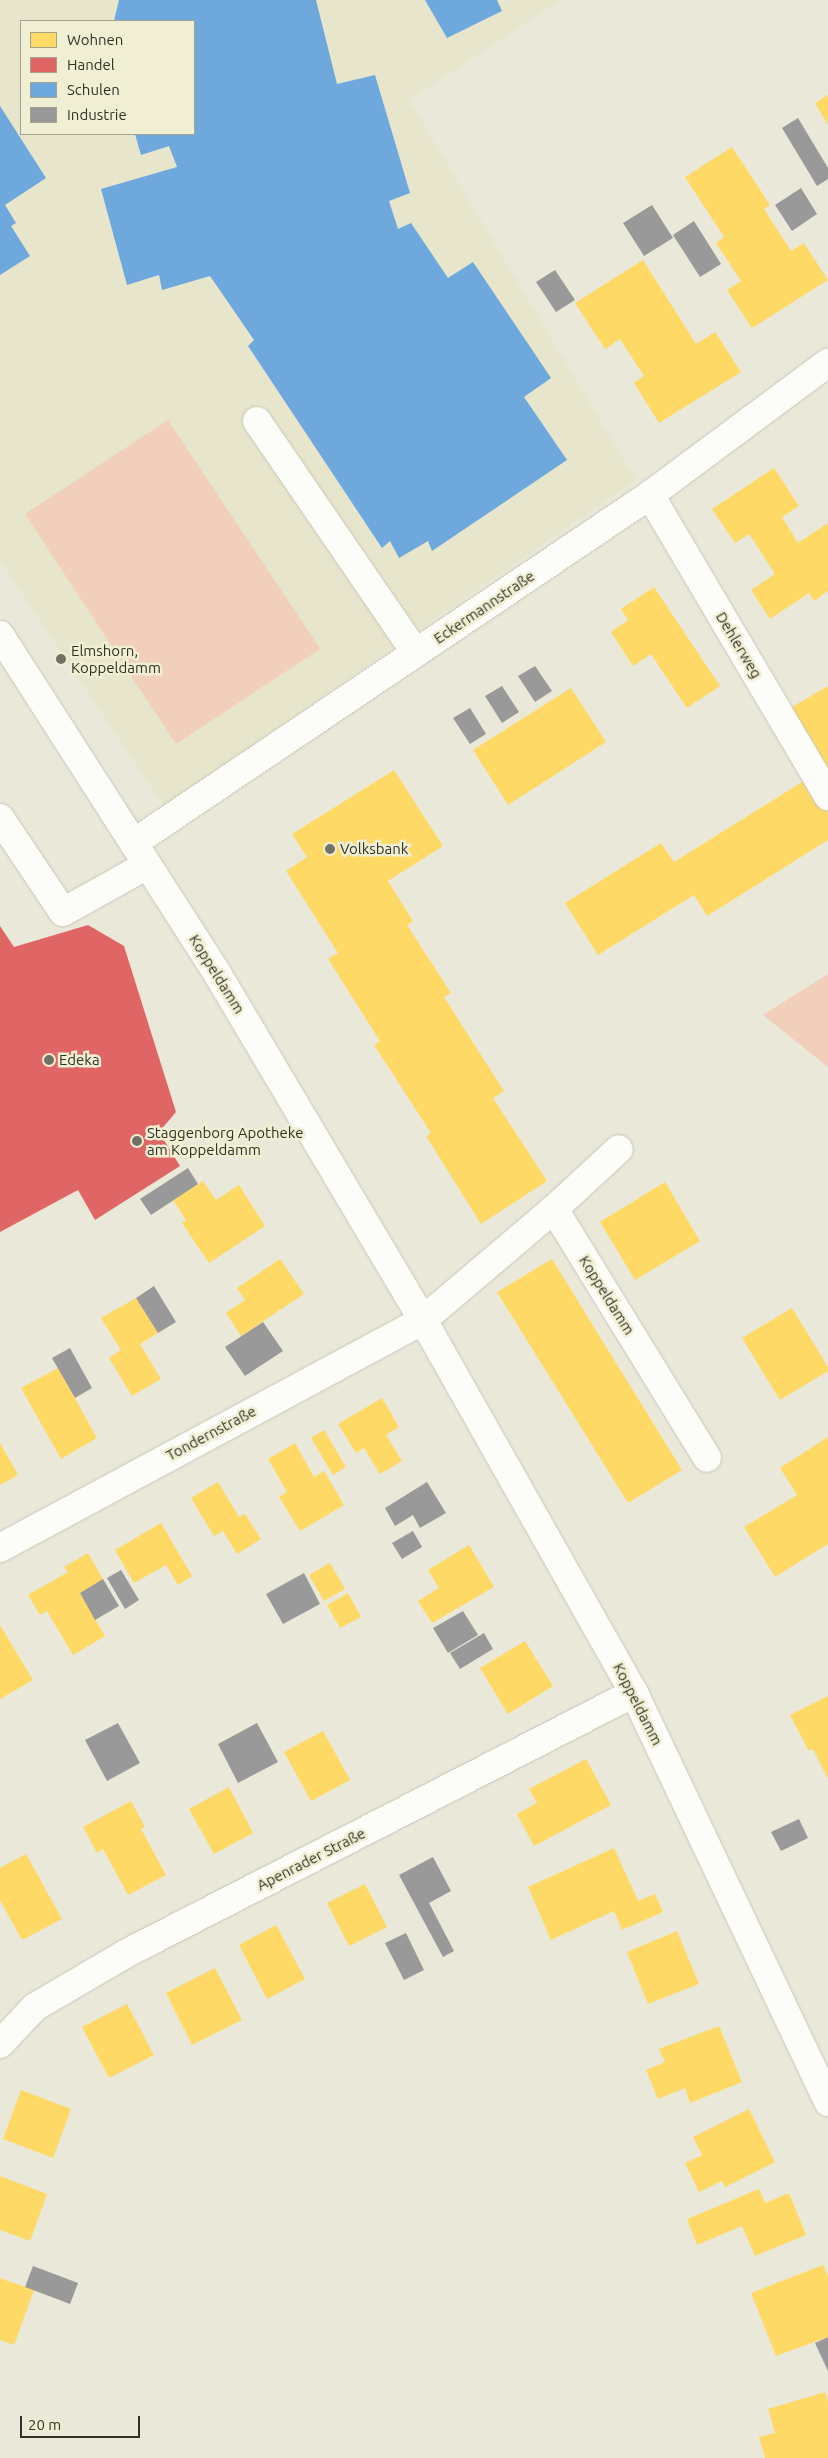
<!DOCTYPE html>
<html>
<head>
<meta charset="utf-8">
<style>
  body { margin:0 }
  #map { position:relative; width:828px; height:2458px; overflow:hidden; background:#eae8d9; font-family:Ubuntu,sans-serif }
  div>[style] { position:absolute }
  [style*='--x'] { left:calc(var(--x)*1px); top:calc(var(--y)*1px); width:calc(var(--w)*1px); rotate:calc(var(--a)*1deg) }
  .built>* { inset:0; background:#e7e5cb }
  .green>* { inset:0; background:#f1cfba }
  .homes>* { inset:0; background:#ffd966 }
  .shops>* { inset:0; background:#e06666 }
  .schools>* { inset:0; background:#6fa8dc }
  .industry>* { inset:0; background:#999 }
  .roads { filter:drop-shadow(0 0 1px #c7c6ba) drop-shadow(0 0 1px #c7c6ba) }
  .minor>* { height:28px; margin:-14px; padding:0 14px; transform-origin:14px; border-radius:14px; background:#fcfcf9 }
  .dots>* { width:14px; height:14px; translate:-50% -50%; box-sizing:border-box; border:2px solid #f0eed3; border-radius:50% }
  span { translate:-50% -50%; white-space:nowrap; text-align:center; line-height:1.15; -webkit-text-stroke:5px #f0eed3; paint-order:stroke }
  .street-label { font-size:15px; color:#323127 }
  .poi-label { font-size:15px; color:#323127 }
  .left { translate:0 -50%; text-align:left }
  .legend { position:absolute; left:20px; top:20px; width:175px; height:115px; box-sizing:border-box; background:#f0eed3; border:1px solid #a4a28e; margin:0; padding:6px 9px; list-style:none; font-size:15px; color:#323127 }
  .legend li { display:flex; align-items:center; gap:10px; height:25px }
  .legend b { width:25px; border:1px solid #a4a28e }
  .scale { position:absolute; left:20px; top:2416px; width:120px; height:22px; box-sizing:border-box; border:2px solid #323127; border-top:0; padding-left:6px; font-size:15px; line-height:18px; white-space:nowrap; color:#323127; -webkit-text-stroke:4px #f0eed3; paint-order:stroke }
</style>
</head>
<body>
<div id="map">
  <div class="built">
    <div style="clip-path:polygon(evenodd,0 0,561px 0,409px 100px,636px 480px,164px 806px,0 560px,0 0,21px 21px,194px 21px,194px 134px,21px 134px,21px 21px)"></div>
  </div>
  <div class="green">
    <div style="clip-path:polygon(168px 420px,320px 649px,176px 744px,25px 514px)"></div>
    <div style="clip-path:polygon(828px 974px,828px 1067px,763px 1015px)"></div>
  </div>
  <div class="homes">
    <div style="clip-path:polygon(828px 95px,828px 125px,815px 103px)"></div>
    <div style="clip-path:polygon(732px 147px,770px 205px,764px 209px,791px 251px,804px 243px,828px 280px,752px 328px,727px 290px,741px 281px,716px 243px,724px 237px,685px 177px)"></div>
    <div style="clip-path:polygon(643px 260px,696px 344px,715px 332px,741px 372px,659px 423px,634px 383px,644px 376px,620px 339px,605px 349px,575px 303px)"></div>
    <div style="clip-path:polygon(774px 468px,799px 506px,782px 517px,798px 543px,828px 523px,828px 591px,814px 601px,809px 593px,770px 619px,751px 590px,775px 574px,749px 534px,735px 543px,712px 509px)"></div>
    <div style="clip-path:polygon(654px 587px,720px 686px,687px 708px,651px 654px,633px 666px,611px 632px,628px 620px,621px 609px)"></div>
    <div style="clip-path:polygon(828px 686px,828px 772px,787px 710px)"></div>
    <div style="clip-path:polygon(571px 688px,606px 742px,508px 805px,473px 750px)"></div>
    <div style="clip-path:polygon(394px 770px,443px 846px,388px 881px,413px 921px,407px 925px,451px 993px,444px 997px,504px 1091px,493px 1098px,547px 1181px,481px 1224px,426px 1136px,431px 1133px,374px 1045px,380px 1041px,328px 959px,338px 953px,286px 871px,307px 857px,292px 834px)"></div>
    <div style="clip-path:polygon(807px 779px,828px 812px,828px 840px,707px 916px,694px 895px,598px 955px,565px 903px,661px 843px,674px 862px)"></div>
    <div style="clip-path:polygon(203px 1181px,216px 1200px,239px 1185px,265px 1226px,209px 1263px,182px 1223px,186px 1220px,173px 1200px)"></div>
    <div style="clip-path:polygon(665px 1182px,700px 1241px,635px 1280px,600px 1222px)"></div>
    <div style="clip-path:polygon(280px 1259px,304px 1294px,241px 1336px,226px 1313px,245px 1300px,237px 1288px)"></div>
    <div style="clip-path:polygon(552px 1259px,682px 1470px,628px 1503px,497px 1292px)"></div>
    <div style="clip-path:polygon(136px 1298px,158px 1333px,140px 1344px,161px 1379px,132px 1396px,109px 1358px,121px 1350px,101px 1318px)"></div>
    <div style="clip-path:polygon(792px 1308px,828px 1367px,828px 1371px,780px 1400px,742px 1338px)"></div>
    <div style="clip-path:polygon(58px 1368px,97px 1438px,61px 1459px,21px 1388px)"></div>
    <div style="clip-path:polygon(382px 1398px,399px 1427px,386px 1435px,402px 1461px,380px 1474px,364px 1448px,356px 1453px,338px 1424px)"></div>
    <div style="clip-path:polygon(324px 1430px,346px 1467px,333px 1475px,311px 1438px)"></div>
    <div style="clip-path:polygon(828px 1437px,828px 1544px,775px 1577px,744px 1527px,797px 1495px,780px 1468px)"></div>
    <div style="clip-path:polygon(0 1443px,18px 1475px,0 1485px)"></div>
    <div style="clip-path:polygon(295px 1443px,314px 1477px,324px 1471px,344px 1505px,300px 1531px,279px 1497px,287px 1492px,268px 1459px)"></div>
    <div style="clip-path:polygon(218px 1482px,239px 1517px,245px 1514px,261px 1539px,237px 1554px,223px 1531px,214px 1536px,191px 1498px)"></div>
    <div style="clip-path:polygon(161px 1523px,192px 1576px,178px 1585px,166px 1565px,134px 1583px,115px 1550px)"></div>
    <div style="clip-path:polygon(469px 1545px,494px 1587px,432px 1623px,418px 1601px,439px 1588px,428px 1570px)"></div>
    <div style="clip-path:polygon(88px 1553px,103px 1579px,80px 1593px,105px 1636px,73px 1655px,47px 1611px,40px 1615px,28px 1595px,68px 1572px,64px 1567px)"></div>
    <div style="clip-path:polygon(330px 1563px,345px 1589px,324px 1601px,309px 1575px)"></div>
    <div style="clip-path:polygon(348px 1593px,361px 1617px,340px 1628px,327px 1605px)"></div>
    <div style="clip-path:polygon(0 1625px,33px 1680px,0 1699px)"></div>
    <div style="clip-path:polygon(525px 1641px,553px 1686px,508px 1714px,480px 1668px)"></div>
    <div style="clip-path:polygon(828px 1696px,828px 1779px,813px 1749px,809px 1751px,790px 1715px)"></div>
    <div style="clip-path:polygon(323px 1731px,350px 1780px,311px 1801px,284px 1752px)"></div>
    <div style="clip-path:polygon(586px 1759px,611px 1805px,534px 1846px,517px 1814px,537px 1803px,529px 1789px)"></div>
    <div style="clip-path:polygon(229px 1787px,253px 1833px,214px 1854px,189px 1809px)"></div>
    <div style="clip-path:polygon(131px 1801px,145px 1827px,141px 1829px,166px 1875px,128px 1895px,103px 1849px,97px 1853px,83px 1827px)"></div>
    <div style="clip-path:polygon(614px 1848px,638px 1901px,655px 1894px,663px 1912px,622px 1930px,614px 1911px,551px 1940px,528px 1887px)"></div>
    <div style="clip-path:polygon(26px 1854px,62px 1919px,22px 1940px,0 1900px,0 1868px)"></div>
    <div style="clip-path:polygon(365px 1884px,387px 1927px,349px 1946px,327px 1903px)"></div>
    <div style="clip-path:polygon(276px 1925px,305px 1979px,267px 1999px,239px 1945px)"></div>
    <div style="clip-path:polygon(677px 1931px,699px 1984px,648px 2004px,627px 1952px)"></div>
    <div style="clip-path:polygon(215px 1968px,242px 2020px,192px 2045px,166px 1993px)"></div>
    <div style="clip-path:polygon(127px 2004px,154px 2055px,109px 2078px,82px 2027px)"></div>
    <div style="clip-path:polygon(719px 2026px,742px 2082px,690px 2103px,685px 2088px,658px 2099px,646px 2070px,665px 2062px,659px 2049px)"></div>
    <div style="clip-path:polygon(21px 2090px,71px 2109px,53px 2158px,3px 2139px)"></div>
    <div style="clip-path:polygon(749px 2109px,775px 2162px,725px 2187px,722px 2181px,699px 2192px,685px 2163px,702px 2155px,693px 2137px)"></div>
    <div style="clip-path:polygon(0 2176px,47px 2194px,30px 2241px,0 2230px)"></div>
    <div style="clip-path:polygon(759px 2189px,765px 2203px,789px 2193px,806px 2235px,755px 2256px,742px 2226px,697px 2245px,687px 2219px)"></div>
    <div style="clip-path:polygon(823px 2265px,828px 2277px,828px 2337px,776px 2356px,751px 2293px)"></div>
    <div style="clip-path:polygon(0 2278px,34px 2290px,14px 2345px,0 2340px)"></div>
    <div style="clip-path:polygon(825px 2392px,828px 2401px,828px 2458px,765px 2458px,759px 2437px,775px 2433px,768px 2409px)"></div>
  </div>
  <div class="shops">
    <div style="clip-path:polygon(88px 925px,124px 946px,176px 1112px,159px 1132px,180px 1166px,95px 1220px,78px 1190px,0 1232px,0 926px,14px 947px)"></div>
  </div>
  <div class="schools">
    <div style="clip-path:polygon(119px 0,316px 0,337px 84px,375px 75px,410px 193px,389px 201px,398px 229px,411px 223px,448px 278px,473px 262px,551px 378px,524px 397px,567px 460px,432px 551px,428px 541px,399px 558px,390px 541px,382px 548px,248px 346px,254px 340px,210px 276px,162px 290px,159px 275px,127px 285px,101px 189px,177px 167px,169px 146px,141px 155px,135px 134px,194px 134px,194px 21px,114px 21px)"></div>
    <div style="clip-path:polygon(425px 0,497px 0,502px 11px,447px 38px)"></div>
    <div style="clip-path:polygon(0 106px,46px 178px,5px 205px,16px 223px,11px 226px,30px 256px,0 275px)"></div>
  </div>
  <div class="industry">
    <div style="clip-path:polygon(798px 118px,828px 168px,828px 179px,817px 186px,782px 128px)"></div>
    <div style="clip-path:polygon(801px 188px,817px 214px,792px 231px,775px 205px)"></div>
    <div style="clip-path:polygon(652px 205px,673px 238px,644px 256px,623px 223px)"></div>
    <div style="clip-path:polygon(694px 221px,721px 264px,700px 277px,673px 235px)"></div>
    <div style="clip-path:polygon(555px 270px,575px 300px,556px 312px,536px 282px)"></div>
    <div style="clip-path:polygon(535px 666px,552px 691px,535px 702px,518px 676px)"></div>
    <div style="clip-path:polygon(502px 686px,519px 712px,502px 723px,485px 696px)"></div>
    <div style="clip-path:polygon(470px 708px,486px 734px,470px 744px,453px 718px)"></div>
    <div style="clip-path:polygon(188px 1168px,198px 1184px,151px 1215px,140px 1199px)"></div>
    <div style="clip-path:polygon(154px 1286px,176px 1322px,158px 1333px,136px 1298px)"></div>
    <div style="clip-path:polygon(263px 1322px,283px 1351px,245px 1376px,225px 1347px)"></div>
    <div style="clip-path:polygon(70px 1348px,92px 1388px,75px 1398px,52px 1358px)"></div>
    <div style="clip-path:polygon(427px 1482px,446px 1513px,420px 1528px,413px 1515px,395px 1526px,385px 1508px)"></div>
    <div style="clip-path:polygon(413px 1531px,422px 1547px,402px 1559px,392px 1543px)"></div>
    <div style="clip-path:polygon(121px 1570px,139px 1600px,125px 1609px,107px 1578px)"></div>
    <div style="clip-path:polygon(304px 1573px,320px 1604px,283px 1624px,266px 1594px)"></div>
    <div style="clip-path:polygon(103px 1579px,119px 1606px,95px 1620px,80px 1593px)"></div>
    <div style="clip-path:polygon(463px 1611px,478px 1635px,448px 1653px,433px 1628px)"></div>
    <div style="clip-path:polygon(484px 1633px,493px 1649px,460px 1669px,450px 1653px)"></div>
    <div style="clip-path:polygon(118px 1723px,140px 1763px,107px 1781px,85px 1740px)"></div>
    <div style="clip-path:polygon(257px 1723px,278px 1762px,238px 1783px,218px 1744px)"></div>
    <div style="clip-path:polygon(799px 1819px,808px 1838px,781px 1851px,771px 1832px)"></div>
    <div style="clip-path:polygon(433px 1857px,451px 1891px,429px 1903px,454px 1951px,443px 1957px,399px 1875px)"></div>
    <div style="clip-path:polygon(406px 1933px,424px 1970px,404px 1980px,385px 1943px)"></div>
    <div style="clip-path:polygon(33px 2266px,78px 2283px,70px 2304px,25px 2287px)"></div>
    <div style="clip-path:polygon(828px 2337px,828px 2371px,815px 2343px)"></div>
  </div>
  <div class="roads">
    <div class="minor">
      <div style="--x:257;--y:421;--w:281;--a:55.6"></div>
      <div style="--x:650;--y:495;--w:350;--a:59.4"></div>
      <div style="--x:0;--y:635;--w:404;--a:57.3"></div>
      <div style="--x:218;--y:975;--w:401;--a:59.3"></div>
      <div style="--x:423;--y:1320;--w:429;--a:60.5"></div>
      <div style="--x:634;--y:1693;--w:453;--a:64.6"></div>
      <div style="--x:0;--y:818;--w:113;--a:56.2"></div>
      <div style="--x:63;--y:912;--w:96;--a:-29.2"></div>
      <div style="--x:135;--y:842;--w:621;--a:-33.97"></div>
      <div style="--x:650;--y:495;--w:222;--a:-36.6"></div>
      <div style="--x:554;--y:1209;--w:292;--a:58.4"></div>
      <div style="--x:0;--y:1548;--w:481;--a:-28.3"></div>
      <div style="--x:423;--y:1320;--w:172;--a:-40.3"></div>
      <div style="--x:554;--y:1209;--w:88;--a:-42.7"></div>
      <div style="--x:0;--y:2044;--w:51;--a:-46.6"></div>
      <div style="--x:35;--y:2007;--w:107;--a:-30.4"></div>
      <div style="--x:127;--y:1953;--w:570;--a:-27.15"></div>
    </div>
  </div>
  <div class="dots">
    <div style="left:61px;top:659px;background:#727165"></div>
    <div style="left:330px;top:849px;background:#727165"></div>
    <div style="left:49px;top:1060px;background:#727165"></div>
    <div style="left:137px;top:1141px;background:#727165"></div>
  </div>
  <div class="street-label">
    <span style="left:484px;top:607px;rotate:-34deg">Eckermannstraße</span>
    <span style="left:739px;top:645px;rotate:59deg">Dehlerweg</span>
    <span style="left:217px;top:974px;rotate:58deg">Koppeldamm</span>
    <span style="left:607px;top:1295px;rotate:58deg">Koppeldamm</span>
    <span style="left:211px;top:1433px;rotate:-28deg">Tondernstraße</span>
    <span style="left:638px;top:1704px;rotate:63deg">Koppeldamm</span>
    <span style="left:311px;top:1859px;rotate:-27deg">Apenrader Straße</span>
  </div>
  <div class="poi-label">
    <span class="left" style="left:71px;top:659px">Elmshorn,<br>Koppeldamm</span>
    <span class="left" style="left:340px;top:849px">Volksbank</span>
    <span class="left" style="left:59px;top:1060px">Edeka</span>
    <span class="left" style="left:147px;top:1141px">Staggenborg Apotheke<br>am Koppeldamm</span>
  </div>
  <ul class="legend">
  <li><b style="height:14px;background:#ffd966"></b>Wohnen</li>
  <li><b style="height:14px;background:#e06666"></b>Handel</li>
  <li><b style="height:14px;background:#6fa8dc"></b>Schulen</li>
  <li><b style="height:14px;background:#999"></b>Industrie</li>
  </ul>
  <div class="scale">20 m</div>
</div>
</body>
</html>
